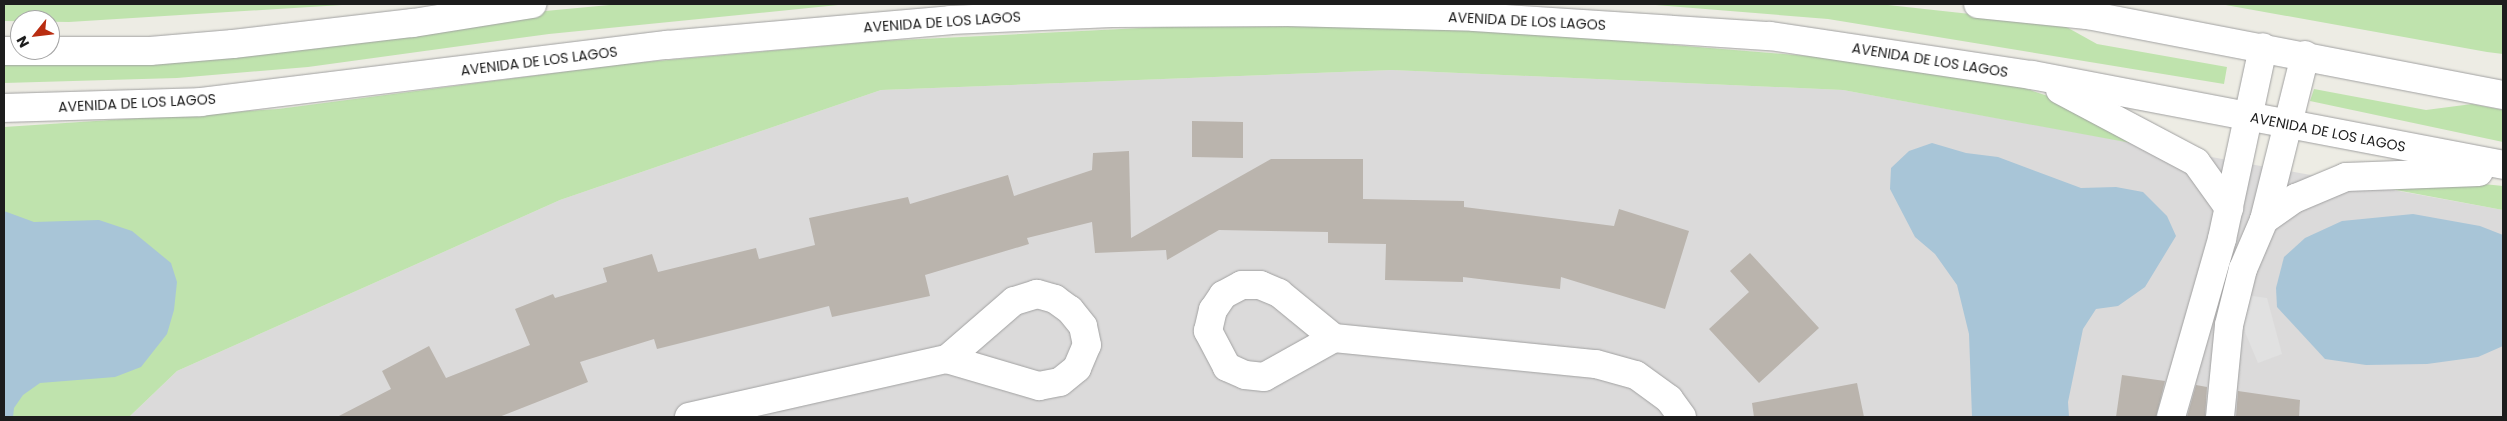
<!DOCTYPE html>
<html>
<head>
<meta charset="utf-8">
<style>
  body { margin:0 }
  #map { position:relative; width:2507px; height:421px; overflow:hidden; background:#edece4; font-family:Poppins,sans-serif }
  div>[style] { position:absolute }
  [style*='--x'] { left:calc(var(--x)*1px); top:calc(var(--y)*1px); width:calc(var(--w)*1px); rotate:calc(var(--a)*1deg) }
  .residential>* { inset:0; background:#dbdada }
  .grass>* { inset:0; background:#bfe3ad }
  .parking>* { inset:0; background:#e1e1e1 }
  .water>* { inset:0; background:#a8c5d7 }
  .building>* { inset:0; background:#bab4ad }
  .roads { filter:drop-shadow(0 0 1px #a1a1a1) drop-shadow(0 0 1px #a1a1a1) }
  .minor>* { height:28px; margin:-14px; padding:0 14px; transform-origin:14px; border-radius:14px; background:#fff }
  span { translate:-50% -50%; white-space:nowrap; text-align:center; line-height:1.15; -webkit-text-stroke:4.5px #fff; paint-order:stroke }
  .street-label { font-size:14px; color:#1d1d1d }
  .frame { position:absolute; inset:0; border:5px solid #1d1d1d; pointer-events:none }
  .north { position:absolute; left:10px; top:10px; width:50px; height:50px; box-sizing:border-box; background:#fff; border:1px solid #a5a5a5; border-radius:50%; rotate:241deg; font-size:14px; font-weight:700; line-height:20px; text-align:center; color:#1d1d1d }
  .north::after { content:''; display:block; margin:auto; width:18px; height:22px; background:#b92d11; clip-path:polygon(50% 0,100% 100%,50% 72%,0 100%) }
</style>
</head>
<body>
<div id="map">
  <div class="residential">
    <div style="clip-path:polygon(1392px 70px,1843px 90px,2503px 210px,2503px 417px,129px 417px,177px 371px,560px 200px,881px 90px)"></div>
  </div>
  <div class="grass">
    <div style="clip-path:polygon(4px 4px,358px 4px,69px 22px,4px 21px)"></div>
    <div style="clip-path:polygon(620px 4px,848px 4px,549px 34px,308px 67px,177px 78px,4px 83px,4px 62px)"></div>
    <div style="clip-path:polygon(1643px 4px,1879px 4px,2061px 24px,2097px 44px,2227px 67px,2224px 84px,1828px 19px)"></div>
    <div style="clip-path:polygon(2220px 4px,2503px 4px,2503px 54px,2487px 52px)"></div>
    <div style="clip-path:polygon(1442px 26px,1856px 60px,2006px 82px,2054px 98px,2142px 145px,1843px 90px,1392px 70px,881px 90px,560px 200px,177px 371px,129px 417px,4px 417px,4px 127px,278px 109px,623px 64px,880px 41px,1162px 27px)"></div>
    <div style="clip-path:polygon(2314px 89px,2426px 110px,2472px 104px,2503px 110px,2503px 142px,2310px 101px)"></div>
    <div style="clip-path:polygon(2464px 182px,2503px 186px,2503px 210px,2369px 185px)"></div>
  </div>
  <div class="parking">
    <div style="clip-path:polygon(2244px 295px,2267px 298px,2282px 354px,2258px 363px,2245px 332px)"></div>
  </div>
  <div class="water">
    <div style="clip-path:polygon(1932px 143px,1966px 153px,1998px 157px,2081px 188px,2116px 187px,2143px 192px,2167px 216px,2176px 236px,2145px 287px,2118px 306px,2096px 309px,2083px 329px,2068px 402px,2069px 417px,1972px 417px,1969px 334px,1957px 285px,1935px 254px,1915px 237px,1890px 189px,1891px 168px,1909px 151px)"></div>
    <div style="clip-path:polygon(4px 211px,34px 222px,99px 220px,132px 231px,171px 263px,177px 282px,174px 310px,167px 334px,141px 367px,115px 377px,40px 383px,23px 395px,14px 408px,13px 417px,4px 417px)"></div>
    <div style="clip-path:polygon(2413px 214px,2480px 226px,2503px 235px,2503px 346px,2478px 357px,2427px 364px,2366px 365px,2325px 359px,2277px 307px,2276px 288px,2284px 257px,2305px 238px,2342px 221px)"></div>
  </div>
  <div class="building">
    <div style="clip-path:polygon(1192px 121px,1243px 122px,1243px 158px,1192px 157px)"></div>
    <div style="clip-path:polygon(1129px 151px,1131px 238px,1271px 159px,1363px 159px,1363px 199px,1464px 201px,1464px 207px,1614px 226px,1619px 209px,1689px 231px,1665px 309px,1561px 277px,1560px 289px,1463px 277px,1463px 282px,1385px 280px,1386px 244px,1328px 243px,1328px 232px,1219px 230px,1167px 260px,1166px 250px,1095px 253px,1092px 222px,1027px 238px,1029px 244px,925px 275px,930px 296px,832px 317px,829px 306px,657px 349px,654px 339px,580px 362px,588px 382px,499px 417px,337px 417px,391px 389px,382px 371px,429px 346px,446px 378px,530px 345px,515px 309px,553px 294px,555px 298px,607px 282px,603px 268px,652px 254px,658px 272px,756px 248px,759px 259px,815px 245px,809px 218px,908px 197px,910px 204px,1008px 175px,1014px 196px,1092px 170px,1093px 153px)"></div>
    <div style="clip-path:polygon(1750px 253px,1819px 328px,1759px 383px,1709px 329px,1749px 292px,1730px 271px)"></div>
    <div style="clip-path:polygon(2122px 375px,2165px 381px,2156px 417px,2116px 417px)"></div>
    <div style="clip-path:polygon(1857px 383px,1864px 417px,1754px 417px,1752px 403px)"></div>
    <div style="clip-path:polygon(2196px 385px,2207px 387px,2205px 417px,2187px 417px)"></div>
    <div style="clip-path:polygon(2238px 391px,2300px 400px,2299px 417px,2236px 417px)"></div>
  </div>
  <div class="roads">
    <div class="minor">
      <div style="--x:1978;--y:4;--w:110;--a:5.8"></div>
      <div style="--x:2087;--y:15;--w:424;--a:10.9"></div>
      <div style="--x:4;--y:51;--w:146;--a:0"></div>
      <div style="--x:150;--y:51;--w:83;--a:-4.8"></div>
      <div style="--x:233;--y:44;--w:181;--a:-6.7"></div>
      <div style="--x:413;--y:23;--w:121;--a:-9.1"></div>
      <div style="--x:2060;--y:90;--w:154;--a:27.9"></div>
      <div style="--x:2196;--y:162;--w:57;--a:54.3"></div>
      <div style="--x:4;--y:108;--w:197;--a:-1.7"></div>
      <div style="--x:201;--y:102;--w:469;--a:-7"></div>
      <div style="--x:667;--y:45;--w:284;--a:-5"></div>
      <div style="--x:950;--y:20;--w:162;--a:-2.5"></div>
      <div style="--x:1112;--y:13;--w:176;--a:-0.3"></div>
      <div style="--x:1288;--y:12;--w:186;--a:1.5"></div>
      <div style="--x:1474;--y:17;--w:297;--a:3.7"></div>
      <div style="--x:1770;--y:36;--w:265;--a:8.5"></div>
      <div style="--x:2032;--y:75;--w:480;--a:10.8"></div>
      <div style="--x:2264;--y:220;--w:39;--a:-35"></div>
      <div style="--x:2296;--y:198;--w:54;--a:-22.8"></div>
      <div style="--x:2346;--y:177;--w:133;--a:-2.2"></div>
      <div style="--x:1334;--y:338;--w:80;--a:150.9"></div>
      <div style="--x:1264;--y:377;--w:19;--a:-174"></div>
      <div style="--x:1245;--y:375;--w:20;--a:-156"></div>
      <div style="--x:1227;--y:367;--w:41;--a:-117.8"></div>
      <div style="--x:1208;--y:331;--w:22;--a:-77"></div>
      <div style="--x:1213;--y:310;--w:18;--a:-56"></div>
      <div style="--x:1223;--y:295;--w:21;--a:-28"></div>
      <div style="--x:1242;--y:285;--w:18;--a:0"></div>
      <div style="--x:1260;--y:285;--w:21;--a:23"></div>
      <div style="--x:1279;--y:293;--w:71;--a:39.3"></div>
      <div style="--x:1334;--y:338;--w:263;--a:5.7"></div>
      <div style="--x:1596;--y:364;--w:41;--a:15.4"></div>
      <div style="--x:1636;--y:375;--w:41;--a:36"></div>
      <div style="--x:1669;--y:399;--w:22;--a:54"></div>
      <div style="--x:689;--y:417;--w:264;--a:-12.7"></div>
      <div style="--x:947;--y:359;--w:96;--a:16.4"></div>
      <div style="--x:1039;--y:386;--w:21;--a:-11"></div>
      <div style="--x:1060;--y:382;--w:22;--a:-39"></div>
      <div style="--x:1077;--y:368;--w:25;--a:-67"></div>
      <div style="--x:1087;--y:345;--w:19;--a:-102"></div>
      <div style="--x:1083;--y:326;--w:21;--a:-129"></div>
      <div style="--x:1070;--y:310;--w:19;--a:-144"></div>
      <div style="--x:1055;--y:299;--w:19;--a:-164"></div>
      <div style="--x:1037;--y:294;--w:24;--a:163"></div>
      <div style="--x:1014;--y:301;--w:89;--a:139.1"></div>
      <div style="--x:2171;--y:417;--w:185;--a:-74"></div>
      <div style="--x:2222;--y:239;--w:196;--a:-77.9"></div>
      <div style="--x:2220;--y:417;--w:92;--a:-84.4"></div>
      <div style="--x:2229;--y:325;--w:58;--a:-76"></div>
      <div style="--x:2243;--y:269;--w:53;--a:-66.8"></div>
      <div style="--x:2264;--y:220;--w:170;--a:-76"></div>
    </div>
  </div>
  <div class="street-label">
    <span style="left:1527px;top:21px;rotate:3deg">AVENIDA DE LOS LAGOS</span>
    <span style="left:942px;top:22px;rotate:-4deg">AVENIDA DE LOS LAGOS</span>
    <span style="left:1930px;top:60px;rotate:9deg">AVENIDA DE LOS LAGOS</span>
    <span style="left:539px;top:61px;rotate:-7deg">AVENIDA DE LOS LAGOS</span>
    <span style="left:137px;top:103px;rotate:-3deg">AVENIDA DE LOS LAGOS</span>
    <span style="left:2328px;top:132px;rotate:11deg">AVENIDA DE LOS LAGOS</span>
  </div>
  <div class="frame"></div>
  <div class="north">N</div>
</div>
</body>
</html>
